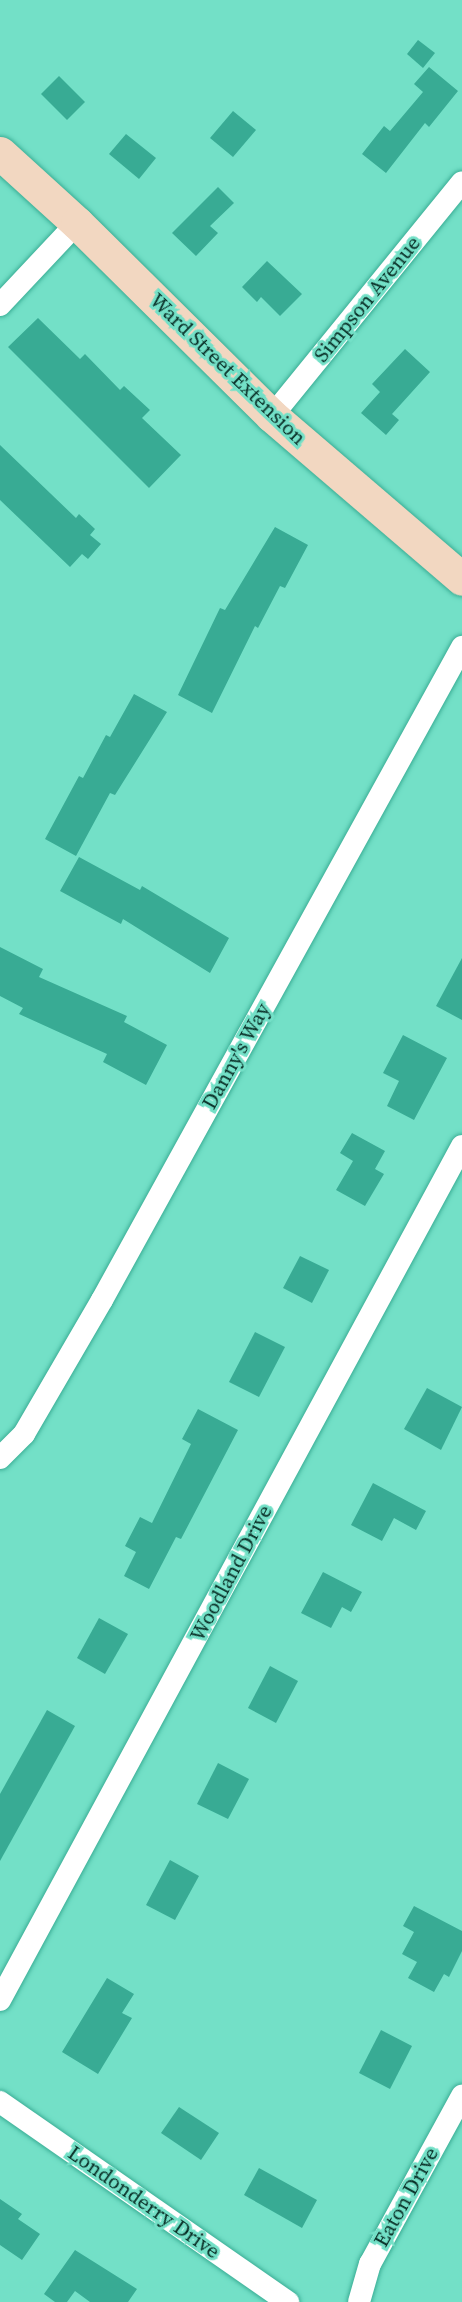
<!DOCTYPE html>
<html>
<head>
<meta charset="utf-8">
<style>
  body { margin:0 }
  #map { position:relative; width:462px; height:2302px; overflow:hidden; background:#73e0c7; font-family:"Source Serif 4",serif }
  div>[style] { position:absolute }
  [style*='--x'] { left:calc(var(--x)*1px); top:calc(var(--y)*1px); width:calc(var(--w)*1px); rotate:calc(var(--a)*1deg) }
  .building>* { inset:0; background:#38ab94 }
  .roads { filter:drop-shadow(0 0 2px #3aad95) drop-shadow(0 0 2px #3aad95) }
  .street>* { height:22px; margin:-11px; padding:0 11px; transform-origin:11px; border-radius:11px; background:#fff }
  .secondary>* { height:33px; margin:-16.5px; padding:0 16.5px; transform-origin:16.5px; border-radius:16.5px; background:#f2d7c1 }
  span { translate:-50% -50%; white-space:nowrap; text-align:center; line-height:1.15; -webkit-text-stroke:6px #73e0c7; paint-order:stroke }
  .street-label { font-size:21px; color:#092e26 }
</style>
</head>
<body>
<div id="map">
  <div class="building">
    <div style="clip-path:polygon(418px 40px,435px 53px,423px 68px,407px 54px)"></div>
    <div style="clip-path:polygon(429px 67px,458px 91px,429px 127px,425px 123px,386px 173px,362px 154px,384px 126px,390px 131px,423px 92px,414px 84px)"></div>
    <div style="clip-path:polygon(59px 76px,85px 102px,67px 120px,41px 94px)"></div>
    <div style="clip-path:polygon(233px 111px,256px 130px,233px 157px,210px 138px)"></div>
    <div style="clip-path:polygon(126px 134px,156px 158px,139px 179px,109px 154px)"></div>
    <div style="clip-path:polygon(218px 187px,234px 203px,210px 226px,218px 233px,196px 256px,172px 233px)"></div>
    <div style="clip-path:polygon(267px 261px,302px 294px,280px 316px,261px 297px,257px 302px,242px 287px)"></div>
    <div style="clip-path:polygon(38px 318px,80px 359px,85px 354px,120px 390px,124px 386px,150px 410px,142px 418px,181px 455px,149px 488px,8px 347px)"></div>
    <div style="clip-path:polygon(405px 349px,430px 372px,392px 414px,399px 420px,386px 435px,361px 413px,380px 392px,372px 384px)"></div>
    <div style="clip-path:polygon(0 445px,76px 518px,79px 514px,95px 529px,90px 535px,101px 544px,88px 559px,82px 554px,70px 567px,0 500px)"></div>
    <div style="clip-path:polygon(275px 527px,308px 545px,285px 588px,280px 586px,258px 628px,255px 626px,212px 713px,178px 695px,220px 608px,225px 610px)"></div>
    <div style="clip-path:polygon(134px 694px,167px 712px,115px 795px,110px 793px,76px 856px,45px 839px,79px 776px,83px 778px,106px 735px,110px 737px)"></div>
    <div style="clip-path:polygon(79px 857px,140px 890px,142px 886px,229px 938px,210px 973px,123px 919px,121px 924px,60px 891px)"></div>
    <div style="clip-path:polygon(0 947px,43px 969px,39px 977px,127px 1016px,124px 1022px,167px 1045px,146px 1085px,103px 1062px,107px 1054px,19px 1014px,23px 1008px,0 996px)"></div>
    <div style="clip-path:polygon(462px 958px,462px 1020px,436px 1006px)"></div>
    <div style="clip-path:polygon(403px 1035px,447px 1058px,414px 1120px,387px 1106px,399px 1081px,383px 1073px)"></div>
    <div style="clip-path:polygon(352px 1133px,385px 1151px,375px 1169px,384px 1174px,365px 1206px,336px 1190px,353px 1161px,340px 1153px)"></div>
    <div style="clip-path:polygon(300px 1256px,329px 1270px,312px 1303px,283px 1288px)"></div>
    <div style="clip-path:polygon(255px 1332px,285px 1347px,259px 1397px,229px 1382px)"></div>
    <div style="clip-path:polygon(427px 1388px,462px 1407px,441px 1450px,404px 1429px)"></div>
    <div style="clip-path:polygon(198px 1409px,238px 1430px,181px 1539px,176px 1537px,149px 1589px,124px 1576px,136px 1552px,125px 1546px,140px 1517px,152px 1523px,191px 1444px,182px 1439px)"></div>
    <div style="clip-path:polygon(373px 1483px,426px 1511px,416px 1530px,394px 1518px,382px 1541px,351px 1525px)"></div>
    <div style="clip-path:polygon(323px 1572px,362px 1592px,351px 1612px,342px 1607px,331px 1628px,301px 1613px)"></div>
    <div style="clip-path:polygon(99px 1618px,128px 1634px,105px 1674px,77px 1658px)"></div>
    <div style="clip-path:polygon(270px 1666px,298px 1681px,276px 1723px,248px 1708px)"></div>
    <div style="clip-path:polygon(47px 1710px,75px 1726px,0 1861px,0 1794px)"></div>
    <div style="clip-path:polygon(218px 1763px,249px 1779px,228px 1819px,197px 1804px)"></div>
    <div style="clip-path:polygon(170px 1860px,199px 1876px,175px 1920px,146px 1905px)"></div>
    <div style="clip-path:polygon(414px 1906px,462px 1931px,462px 1951px,449px 1977px,444px 1974px,434px 1992px,408px 1978px,417px 1962px,402px 1954px,414px 1932px,403px 1926px)"></div>
    <div style="clip-path:polygon(107px 1978px,134px 1994px,122px 2013px,132px 2018px,98px 2074px,62px 2052px)"></div>
    <div style="clip-path:polygon(381px 2030px,412px 2046px,390px 2089px,359px 2073px)"></div>
    <div style="clip-path:polygon(179px 2107px,219px 2133px,201px 2160px,161px 2133px)"></div>
    <div style="clip-path:polygon(259px 2168px,317px 2200px,302px 2228px,244px 2195px)"></div>
    <div style="clip-path:polygon(0 2199px,22px 2214px,18px 2219px,40px 2234px,22px 2260px,0 2245px)"></div>
    <div style="clip-path:polygon(75px 2250px,137px 2289px,128px 2302px,90px 2302px,75px 2291px,67px 2302px,55px 2302px,44px 2294px)"></div>
  </div>
  <div class="roads">
    <div class="street">
      <div style="--x:0;--y:305;--w:112;--a:-46.8"></div>
      <div style="--x:272;--y:416;--w:301;--a:-50.9"></div>
      <div style="--x:0;--y:1458;--w:34;--a:-45"></div>
      <div style="--x:24;--y:1434;--w:155;--a:-59.8"></div>
      <div style="--x:102;--y:1300;--w:746;--a:-61.13"></div>
      <div style="--x:0;--y:2000;--w:971;--a:-61.59"></div>
      <div style="--x:0;--y:2102;--w:351;--a:34.8"></div>
      <div style="--x:359;--y:2302;--w:40;--a:-74"></div>
      <div style="--x:370;--y:2264;--w:192;--a:-61.3"></div>
    </div>
    <div class="secondary">
      <div style="--x:0;--y:153;--w:104;--a:42.3"></div>
      <div style="--x:77;--y:223;--w:274;--a:44.7"></div>
      <div style="--x:272;--y:416;--w:250;--a:40.6"></div>
    </div>
  </div>
  <div class="street-label">
    <span style="left:367px;top:299px;rotate:-51deg">Simpson Avenue</span>
    <span style="left:228px;top:369px;rotate:44deg">Ward Street Extension</span>
    <span style="left:236px;top:1056px;rotate:-61deg">Danny's Way</span>
    <span style="left:231px;top:1573px;rotate:-62deg">Woodland Drive</span>
    <span style="left:406px;top:2197px;rotate:-61deg">Eaton Drive</span>
    <span style="left:144px;top:2202px;rotate:35deg">Londonderry Drive</span>
  </div>
</div>
</body>
</html>
